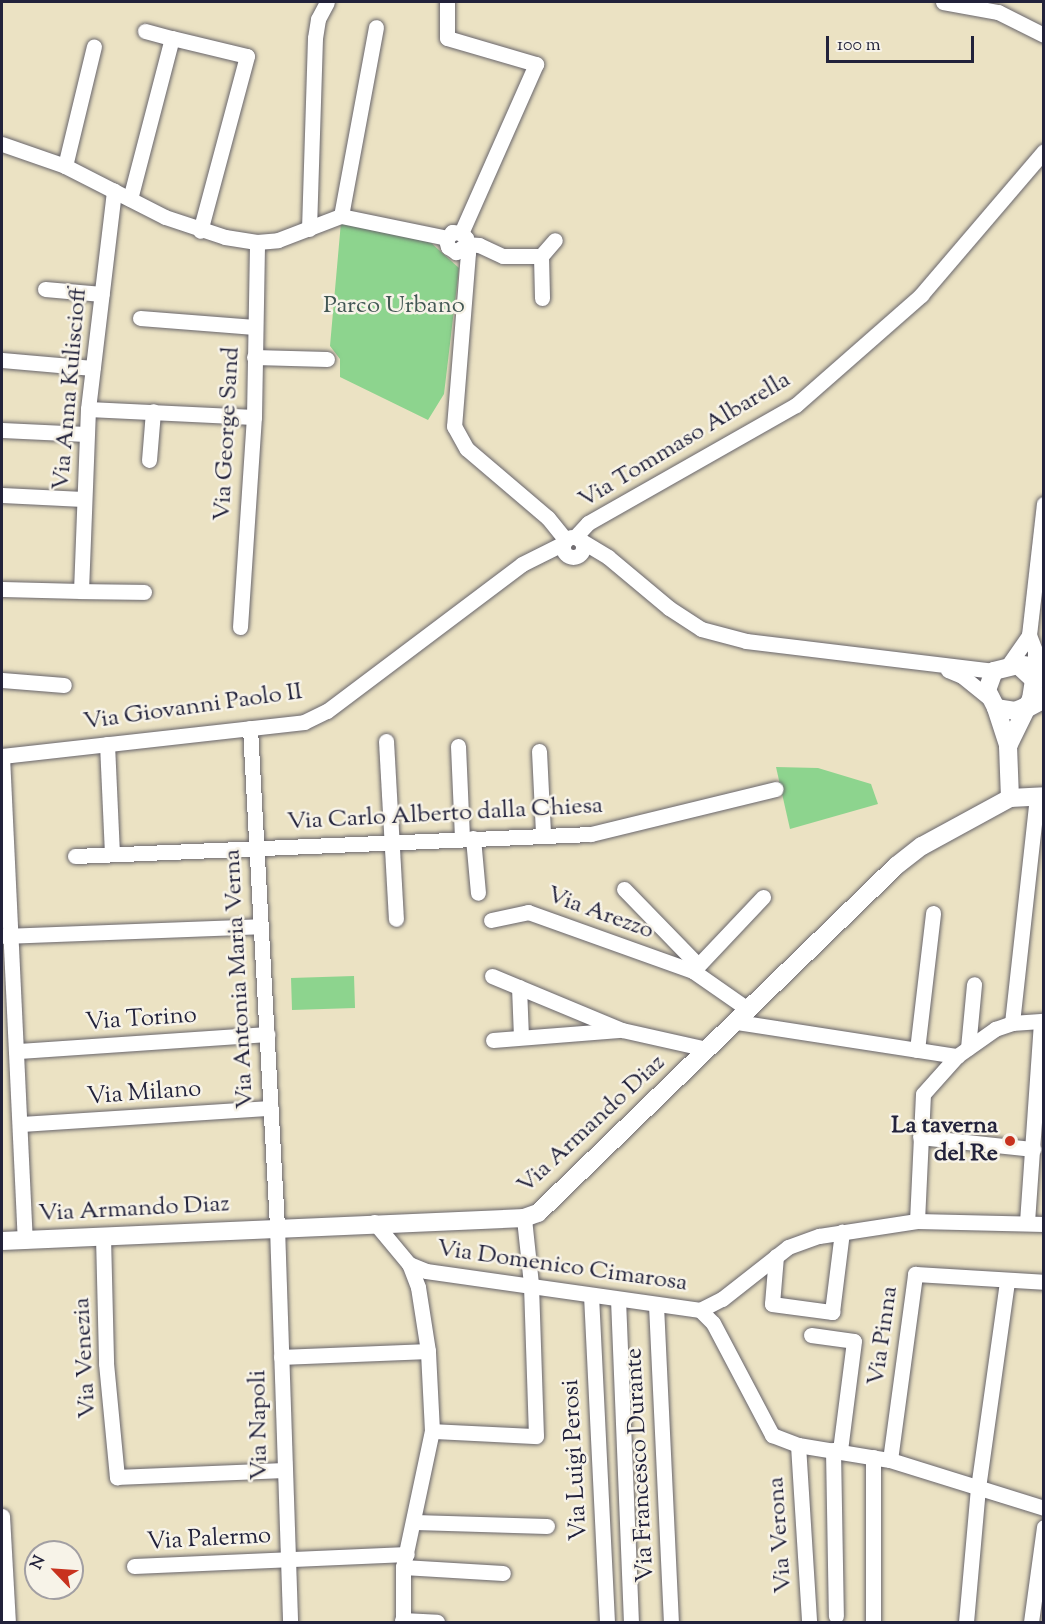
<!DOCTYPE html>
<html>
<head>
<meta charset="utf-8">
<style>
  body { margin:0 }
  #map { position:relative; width:1045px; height:1624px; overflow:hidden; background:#ebe2c3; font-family:"Sorts Mill Goudy",serif }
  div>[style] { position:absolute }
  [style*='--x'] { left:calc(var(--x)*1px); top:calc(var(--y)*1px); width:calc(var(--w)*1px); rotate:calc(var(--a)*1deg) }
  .green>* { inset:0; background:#8dd48e }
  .roads { filter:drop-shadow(0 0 2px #68656b) drop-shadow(0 0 2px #68656b) }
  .minor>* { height:15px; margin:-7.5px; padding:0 7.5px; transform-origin:7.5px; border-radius:7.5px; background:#fff }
  .minor>.ring { margin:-7.5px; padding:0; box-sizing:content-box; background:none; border:15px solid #fff; border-radius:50% }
  .major>* { height:18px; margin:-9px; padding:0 9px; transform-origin:9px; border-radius:9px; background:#fff }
  .highway>* { height:21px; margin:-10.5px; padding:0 10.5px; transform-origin:10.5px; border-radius:10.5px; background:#fff }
  .dots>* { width:16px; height:16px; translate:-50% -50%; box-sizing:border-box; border:3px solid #f7f3e8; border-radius:50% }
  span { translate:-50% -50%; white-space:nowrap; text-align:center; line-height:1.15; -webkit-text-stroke:5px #f7f3e8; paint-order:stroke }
  .park-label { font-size:24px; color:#425754 }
  .street-label { font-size:24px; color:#22223b }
  .poi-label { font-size:24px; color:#22223b; font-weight:700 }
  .right { translate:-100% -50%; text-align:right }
  .frame { position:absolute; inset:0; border:3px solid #22223b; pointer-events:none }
  .north { position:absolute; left:24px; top:1540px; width:60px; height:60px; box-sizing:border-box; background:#f7f3e8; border:2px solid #a29fa3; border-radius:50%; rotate:295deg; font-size:16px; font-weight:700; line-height:24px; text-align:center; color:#22223b }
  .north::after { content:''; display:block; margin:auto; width:21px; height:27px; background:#c8321e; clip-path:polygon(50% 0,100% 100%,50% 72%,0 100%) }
  .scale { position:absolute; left:826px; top:36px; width:148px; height:27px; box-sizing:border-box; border:3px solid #22223b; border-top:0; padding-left:8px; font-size:18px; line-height:21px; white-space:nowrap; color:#22223b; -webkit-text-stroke:4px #f7f3e8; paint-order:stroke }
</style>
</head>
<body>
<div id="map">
  <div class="green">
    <div style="clip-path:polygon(341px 222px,429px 241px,459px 268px,444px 394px,428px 420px,340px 377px,340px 359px,330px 346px)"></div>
    <div style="clip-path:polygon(776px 767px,818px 768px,871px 784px,878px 804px,790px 829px)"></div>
    <div style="clip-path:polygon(354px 976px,355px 1008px,292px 1010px,291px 978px)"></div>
  </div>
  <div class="roads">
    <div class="minor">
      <div style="--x:447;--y:2;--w:36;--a:90"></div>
      <div style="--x:447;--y:38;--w:93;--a:16.3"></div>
      <div style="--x:536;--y:64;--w:185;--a:113.9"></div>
      <div style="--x:943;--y:2;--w:56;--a:10.3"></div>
      <div style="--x:998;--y:12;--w:51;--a:26.6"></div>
      <div style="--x:145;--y:31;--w:28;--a:15"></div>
      <div style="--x:2;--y:144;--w:67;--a:19.2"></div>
      <div style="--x:65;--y:166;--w:112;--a:27"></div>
      <div style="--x:165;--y:217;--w:63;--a:18.4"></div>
      <div style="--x:225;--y:237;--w:32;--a:9"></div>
      <div style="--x:257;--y:242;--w:21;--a:-5"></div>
      <div style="--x:278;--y:240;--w:67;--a:-20.9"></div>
      <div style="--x:341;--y:216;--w:108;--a:11.7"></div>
      <div style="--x:65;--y:166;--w:123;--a:-76.4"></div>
      <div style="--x:130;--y:199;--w:166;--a:-75.4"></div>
      <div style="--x:172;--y:38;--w:77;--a:13.5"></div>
      <div style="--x:247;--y:56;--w:181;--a:105"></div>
      <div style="--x:341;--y:216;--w:192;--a:-79.5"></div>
      <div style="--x:309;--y:229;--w:191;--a:-88.2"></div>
      <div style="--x:315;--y:38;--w:19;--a:-81"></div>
      <div style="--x:318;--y:19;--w:19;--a:-62"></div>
      <div style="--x:466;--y:244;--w:13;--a:141"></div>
      <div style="--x:456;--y:252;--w:9;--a:-148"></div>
      <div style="--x:448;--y:247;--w:7;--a:-106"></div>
      <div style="--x:446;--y:240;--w:10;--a:-53"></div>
      <div style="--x:452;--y:232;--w:9;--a:6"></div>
      <div style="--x:461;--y:233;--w:7;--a:45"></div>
      <div style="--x:466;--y:238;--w:15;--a:82"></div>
      <div style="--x:468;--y:253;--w:174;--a:94.6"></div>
      <div style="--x:454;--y:426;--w:26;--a:61"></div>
      <div style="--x:467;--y:449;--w:106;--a:40.4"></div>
      <div style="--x:548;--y:518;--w:28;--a:51"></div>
      <div style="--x:466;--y:244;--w:13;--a:4"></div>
      <div style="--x:479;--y:245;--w:26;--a:25"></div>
      <div style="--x:503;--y:256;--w:38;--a:0"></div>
      <div style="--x:541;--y:256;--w:42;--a:88.6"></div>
      <div style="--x:541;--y:256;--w:21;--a:-49"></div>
      <div style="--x:45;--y:289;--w:57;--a:5"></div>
      <div style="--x:140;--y:318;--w:115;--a:4.5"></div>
      <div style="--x:254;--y:357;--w:73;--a:1.6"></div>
      <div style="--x:2;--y:360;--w:91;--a:5"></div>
      <div style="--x:88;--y:409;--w:166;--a:2.8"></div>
      <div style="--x:2;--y:430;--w:84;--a:2.7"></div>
      <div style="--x:149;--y:460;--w:49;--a:-85.3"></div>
      <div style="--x:2;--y:495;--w:81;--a:2.8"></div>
      <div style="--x:575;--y:537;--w:19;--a:-47"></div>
      <div style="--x:588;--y:523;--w:239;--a:-29.6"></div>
      <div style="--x:796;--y:405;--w:167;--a:-41.3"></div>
      <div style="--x:921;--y:295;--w:189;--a:-49.5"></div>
      <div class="ring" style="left:563px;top:537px;width:5px;height:5px"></div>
      <div style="--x:580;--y:540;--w:33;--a:31"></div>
      <div style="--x:608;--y:557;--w:80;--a:39.9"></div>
      <div style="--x:669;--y:608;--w:38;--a:33"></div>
      <div style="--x:701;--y:629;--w:47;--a:14.9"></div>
      <div style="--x:746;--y:641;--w:250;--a:6.9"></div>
      <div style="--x:2;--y:589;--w:79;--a:1.5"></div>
      <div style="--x:81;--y:591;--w:182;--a:-87.8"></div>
      <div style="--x:88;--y:409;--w:220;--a:-83.2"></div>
      <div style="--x:81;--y:591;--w:63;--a:0.9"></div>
      <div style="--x:240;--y:627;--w:210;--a:-86.2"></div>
      <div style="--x:254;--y:417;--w:175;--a:-89"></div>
      <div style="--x:1029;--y:635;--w:17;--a:69"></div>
      <div style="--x:1035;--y:651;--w:25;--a:90"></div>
      <div style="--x:1009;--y:664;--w:35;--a:-55"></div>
      <div style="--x:1029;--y:635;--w:132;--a:-83.5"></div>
      <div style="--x:948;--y:670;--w:15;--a:23"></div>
      <div style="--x:962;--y:676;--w:33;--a:39"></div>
      <div style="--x:2;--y:680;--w:62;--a:4.6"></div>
      <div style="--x:250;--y:728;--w:500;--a:86.9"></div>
      <div style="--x:277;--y:1227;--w:395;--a:88.1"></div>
      <div style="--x:386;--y:741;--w:178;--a:86.8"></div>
      <div style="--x:107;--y:744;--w:110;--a:87.4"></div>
      <div style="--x:458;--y:746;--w:93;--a:87.5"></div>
      <div style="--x:539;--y:751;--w:83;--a:87.2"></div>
      <div style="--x:2;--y:756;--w:304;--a:-6.4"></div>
      <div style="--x:304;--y:722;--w:25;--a:-26"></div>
      <div style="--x:327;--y:711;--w:244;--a:-37"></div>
      <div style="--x:522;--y:564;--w:47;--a:-26.6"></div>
      <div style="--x:2;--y:756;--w:485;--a:87.3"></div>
      <div style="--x:473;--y:838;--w:55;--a:84.8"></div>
      <div style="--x:75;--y:856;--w:516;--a:-2.44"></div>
      <div style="--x:591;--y:834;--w:190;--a:-13.7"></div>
      <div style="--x:624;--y:889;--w:106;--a:45.8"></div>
      <div style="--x:491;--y:920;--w:38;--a:-12"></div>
      <div style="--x:528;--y:912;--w:175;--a:19.7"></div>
      <div style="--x:693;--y:971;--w:68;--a:34.9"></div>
      <div style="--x:4;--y:936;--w:255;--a:-2.2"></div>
      <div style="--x:693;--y:971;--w:102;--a:-46.6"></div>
      <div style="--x:492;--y:976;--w:141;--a:22.6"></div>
      <div style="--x:622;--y:1030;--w:87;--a:12.6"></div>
      <div style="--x:519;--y:987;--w:50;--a:87.7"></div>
      <div style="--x:737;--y:1022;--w:223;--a:8.8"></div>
      <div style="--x:1012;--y:1023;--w:228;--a:-83.7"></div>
      <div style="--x:493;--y:1040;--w:126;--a:-4.5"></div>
      <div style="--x:968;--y:1048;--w:64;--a:-84.6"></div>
      <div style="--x:917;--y:1050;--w:138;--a:-83.3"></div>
      <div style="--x:19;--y:1051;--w:249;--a:-3.9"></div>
      <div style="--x:21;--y:1124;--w:250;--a:-3.7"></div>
      <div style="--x:920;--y:1137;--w:114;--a:6.1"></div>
      <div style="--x:917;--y:1221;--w:127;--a:-87.3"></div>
      <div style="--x:923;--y:1094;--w:51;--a:-48.2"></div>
      <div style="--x:957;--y:1056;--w:47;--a:-35.4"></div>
      <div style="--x:995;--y:1029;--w:18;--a:-19"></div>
      <div style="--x:1012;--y:1023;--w:32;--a:-4"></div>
      <div style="--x:374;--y:1222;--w:55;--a:50.2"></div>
      <div style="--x:409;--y:1264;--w:18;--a:22"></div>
      <div style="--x:426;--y:1271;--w:277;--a:8.1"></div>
      <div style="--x:700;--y:1310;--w:18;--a:45"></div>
      <div style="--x:713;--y:1323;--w:127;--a:62.2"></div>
      <div style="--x:772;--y:1435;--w:28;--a:21"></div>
      <div style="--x:798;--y:1445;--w:93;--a:9.3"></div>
      <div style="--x:890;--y:1460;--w:161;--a:17.3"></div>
      <div style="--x:1027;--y:1222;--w:201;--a:-86"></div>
      <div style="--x:103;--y:1236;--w:127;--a:88.6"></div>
      <div style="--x:106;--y:1363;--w:115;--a:84.5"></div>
      <div style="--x:117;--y:1477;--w:166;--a:-2.4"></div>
      <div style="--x:776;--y:1256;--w:48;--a:94.8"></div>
      <div style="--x:772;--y:1304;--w:61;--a:7.6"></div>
      <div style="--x:832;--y:1312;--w:81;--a:-82.9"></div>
      <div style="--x:591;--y:1295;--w:327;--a:87.2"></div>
      <div style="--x:618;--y:1299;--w:323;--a:87.7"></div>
      <div style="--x:656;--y:1305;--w:317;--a:87.3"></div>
      <div style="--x:700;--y:1310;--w:25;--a:-27"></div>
      <div style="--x:722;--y:1299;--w:84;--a:-38.2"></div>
      <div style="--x:788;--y:1247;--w:33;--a:-20"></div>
      <div style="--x:819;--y:1236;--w:99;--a:-8.7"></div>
      <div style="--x:917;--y:1221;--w:127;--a:1.4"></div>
      <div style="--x:811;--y:1335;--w:43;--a:7.9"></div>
      <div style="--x:854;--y:1341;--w:111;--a:97.3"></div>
      <div style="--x:281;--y:1357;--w:147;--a:-2.3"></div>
      <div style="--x:432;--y:1431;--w:104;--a:2.8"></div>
      <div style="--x:536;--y:1436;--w:152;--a:-91.9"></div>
      <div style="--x:531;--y:1284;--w:66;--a:-96.1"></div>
      <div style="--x:798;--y:1445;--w:177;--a:86.4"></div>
      <div style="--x:833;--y:1450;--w:166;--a:89"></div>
      <div style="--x:890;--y:1460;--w:188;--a:-82.3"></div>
      <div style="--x:915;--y:1274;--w:129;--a:3.5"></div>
      <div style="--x:2;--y:1516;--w:106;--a:86.8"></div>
      <div style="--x:414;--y:1522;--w:133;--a:1.7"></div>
      <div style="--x:134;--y:1566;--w:273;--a:-2.5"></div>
      <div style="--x:403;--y:1567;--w:100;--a:3.4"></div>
      <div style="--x:402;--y:1620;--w:35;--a:3"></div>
      <div style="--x:403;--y:1622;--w:55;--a:-90"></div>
      <div style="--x:403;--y:1567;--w:139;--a:-78"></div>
      <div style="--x:432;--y:1431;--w:80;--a:-92.9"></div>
      <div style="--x:428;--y:1351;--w:65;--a:-98.9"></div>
      <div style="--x:418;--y:1287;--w:25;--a:-111"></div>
      <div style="--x:873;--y:1622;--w:165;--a:-90"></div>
      <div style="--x:966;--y:1622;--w:135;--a:-84.9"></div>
      <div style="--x:978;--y:1488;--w:209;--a:-82"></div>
      <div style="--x:1031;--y:1622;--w:96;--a:-82.2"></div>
    </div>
    <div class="major">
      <div style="--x:996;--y:708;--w:40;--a:72"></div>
      <div style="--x:1008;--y:746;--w:52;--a:87.8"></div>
      <div style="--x:1008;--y:746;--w:52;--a:-63.9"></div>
      <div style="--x:1031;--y:699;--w:19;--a:-81"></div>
      <div style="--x:1034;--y:680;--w:22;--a:-137"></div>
      <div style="--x:1018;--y:665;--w:25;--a:166"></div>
      <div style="--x:994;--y:671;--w:20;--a:110"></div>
      <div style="--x:987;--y:690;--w:20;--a:63"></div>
      <div style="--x:996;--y:708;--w:19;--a:9"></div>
      <div style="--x:1015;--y:711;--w:13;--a:-23"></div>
      <div style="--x:2;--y:1241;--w:523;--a:-2.52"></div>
      <div style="--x:524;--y:1218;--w:15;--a:-20"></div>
      <div style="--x:538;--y:1213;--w:499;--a:-44.1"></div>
      <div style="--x:896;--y:866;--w:33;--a:-38"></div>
      <div style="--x:922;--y:846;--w:100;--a:-28.6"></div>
      <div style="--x:1010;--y:798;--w:34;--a:-3"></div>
    </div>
    <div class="highway">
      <div style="--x:1022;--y:666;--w:22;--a:8"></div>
      <div style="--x:1027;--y:706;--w:19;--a:-28"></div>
    </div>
  </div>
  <div class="dots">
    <div style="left:1010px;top:1141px;background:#c8321e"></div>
  </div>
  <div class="park-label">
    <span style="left:394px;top:307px">Parco Urbano</span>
  </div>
  <div class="street-label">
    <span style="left:71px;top:389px;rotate:-85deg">Via Anna Kuliscioff</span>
    <span style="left:228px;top:434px;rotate:-87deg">Via George Sand</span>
    <span style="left:685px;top:441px;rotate:-31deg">Via Tommaso Albarella</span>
    <span style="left:193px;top:708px;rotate:-8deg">Via Giovanni Paolo II</span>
    <span style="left:445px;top:815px;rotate:-3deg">Via Carlo Alberto dalla Chiesa</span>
    <span style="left:600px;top:914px;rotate:20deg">Via Arezzo</span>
    <span style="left:240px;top:979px;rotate:-93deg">Via Antonia Maria Verna</span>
    <span style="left:141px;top:1020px;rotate:-4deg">Via Torino</span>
    <span style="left:144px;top:1094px;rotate:-4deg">Via Milano</span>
    <span style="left:592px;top:1125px;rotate:-43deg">Via Armando Diaz</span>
    <span style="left:134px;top:1210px;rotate:-3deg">Via Armando Diaz</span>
    <span style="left:562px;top:1267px;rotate:8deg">Via Domenico Cimarosa</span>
    <span style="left:884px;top:1336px;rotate:-82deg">Via Pinna</span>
    <span style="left:86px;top:1358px;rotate:-93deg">Via Venezia</span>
    <span style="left:260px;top:1425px;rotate:-91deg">Via Napoli</span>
    <span style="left:576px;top:1460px;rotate:-93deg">Via Luigi Perosi</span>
    <span style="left:641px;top:1465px;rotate:-93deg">Via Francesco Durante</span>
    <span style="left:781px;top:1535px;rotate:-94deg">Via Verona</span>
    <span style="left:209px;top:1540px;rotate:-3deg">Via Palermo</span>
  </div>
  <div class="poi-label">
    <span class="right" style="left:998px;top:1141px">La taverna<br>del Re</span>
  </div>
  <div class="frame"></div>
  <div class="north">N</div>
  <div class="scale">100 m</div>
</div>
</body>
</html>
